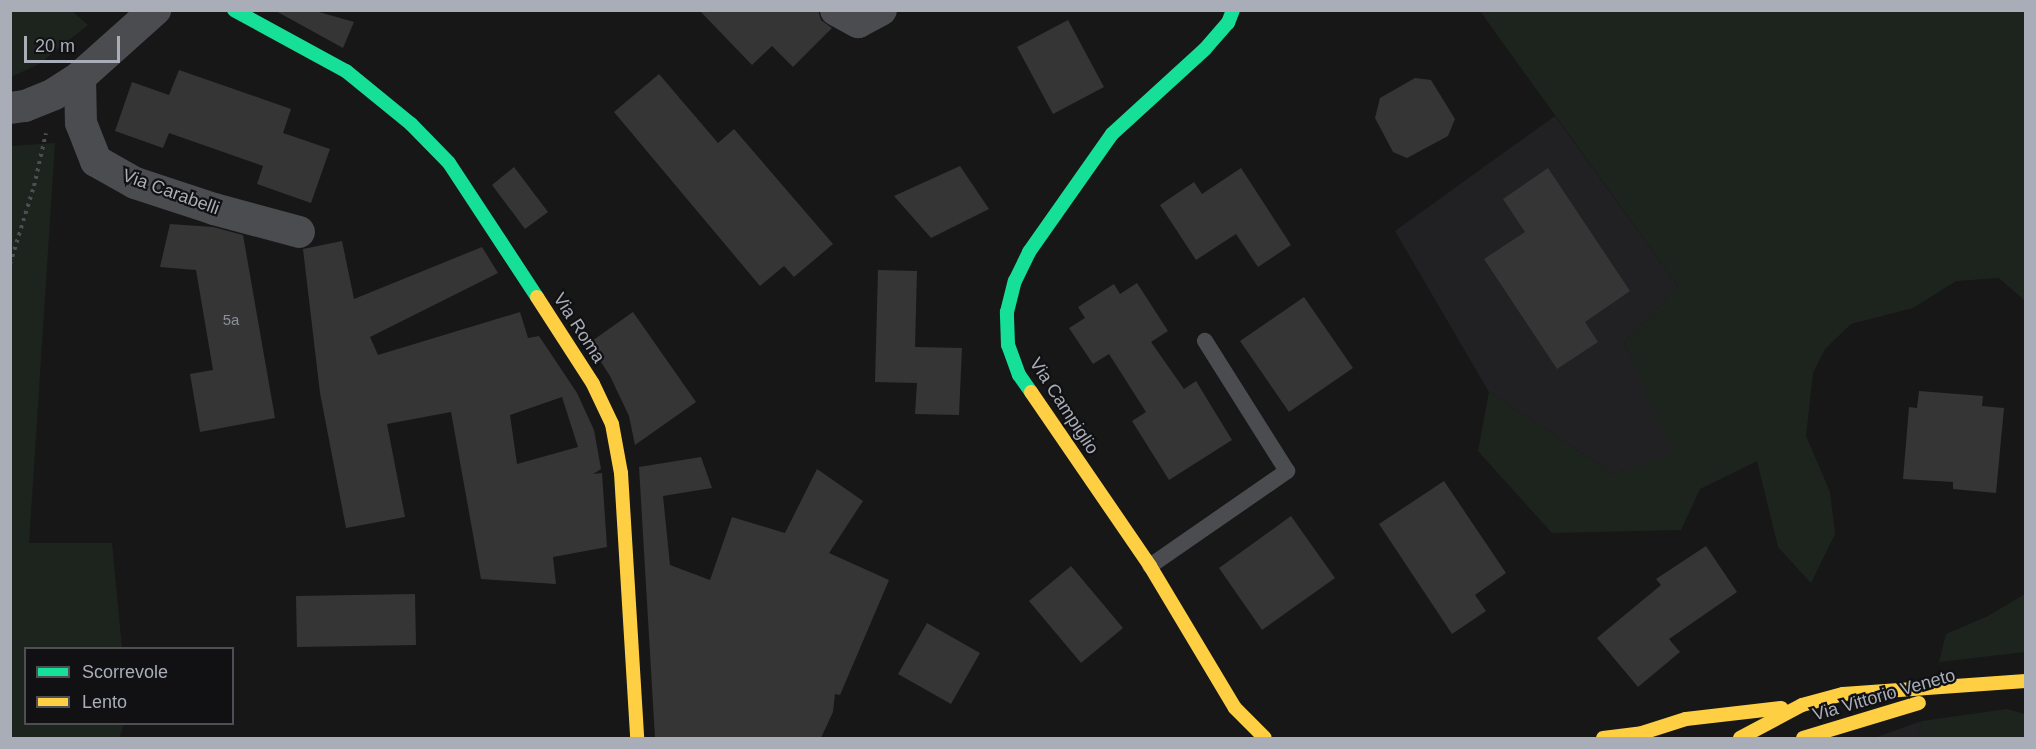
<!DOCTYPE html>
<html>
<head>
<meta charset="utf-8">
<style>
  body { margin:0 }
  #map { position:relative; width:2036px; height:749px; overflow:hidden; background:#171717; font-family:Helvetica,sans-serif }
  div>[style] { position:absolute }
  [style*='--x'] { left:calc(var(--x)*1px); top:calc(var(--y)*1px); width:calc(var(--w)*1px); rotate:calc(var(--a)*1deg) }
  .built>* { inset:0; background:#212123 }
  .green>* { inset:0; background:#1d241e }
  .building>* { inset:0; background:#353536 }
  .path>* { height:4px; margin-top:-2px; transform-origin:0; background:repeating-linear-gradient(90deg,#4d4e52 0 3px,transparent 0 7.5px) }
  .lane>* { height:16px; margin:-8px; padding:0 8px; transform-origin:8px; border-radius:8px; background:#4b4c50 }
  .street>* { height:32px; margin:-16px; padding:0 16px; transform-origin:16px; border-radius:16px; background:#4b4c50 }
  .fast>* { height:14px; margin:-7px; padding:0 7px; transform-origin:7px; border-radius:7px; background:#16e098 }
  .slow>* { height:14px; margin:-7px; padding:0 7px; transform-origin:7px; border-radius:7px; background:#ffcf43 }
  span { translate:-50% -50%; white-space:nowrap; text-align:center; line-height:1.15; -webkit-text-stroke:4.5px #111113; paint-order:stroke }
  .number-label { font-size:15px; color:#8b8f98 }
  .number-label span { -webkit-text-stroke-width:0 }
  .street-label { font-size:18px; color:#a8adb8 }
  .frame { position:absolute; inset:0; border:12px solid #a8adb8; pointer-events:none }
  .legend { position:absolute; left:24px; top:647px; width:210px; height:78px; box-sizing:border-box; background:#111113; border:2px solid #4d4f55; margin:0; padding:8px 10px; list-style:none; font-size:18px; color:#a8adb8 }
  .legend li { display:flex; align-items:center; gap:12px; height:30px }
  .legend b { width:30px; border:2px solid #4d4f55 }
  .scale { position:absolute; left:24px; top:36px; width:96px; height:27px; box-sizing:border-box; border:3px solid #a8adb8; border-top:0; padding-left:8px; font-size:18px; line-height:21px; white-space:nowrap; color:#a8adb8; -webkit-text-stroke:4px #111113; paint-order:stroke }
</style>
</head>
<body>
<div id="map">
  <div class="built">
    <div style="clip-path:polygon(1555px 116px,1678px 286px,1624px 343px,1674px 453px,1614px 474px,1489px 392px,1395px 231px)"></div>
    <div style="clip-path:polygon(1922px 721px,1917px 736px,1919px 738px,1874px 738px)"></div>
  </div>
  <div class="green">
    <div style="clip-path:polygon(11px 10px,72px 11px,88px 25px,39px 64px,11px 77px)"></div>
    <div style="clip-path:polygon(1480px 11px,2025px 11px,2025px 301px,1999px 278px,1956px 281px,1913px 308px,1851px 324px,1825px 349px,1813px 373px,1806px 436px,1830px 492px,1835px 534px,1811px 583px,1778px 547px,1757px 461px,1700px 489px,1681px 530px,1552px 533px,1478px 451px,1489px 392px,1614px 474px,1673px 453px,1624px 343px,1678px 286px)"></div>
    <div style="clip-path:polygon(55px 143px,29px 543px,112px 543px,122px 648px,26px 648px,26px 724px,124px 724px,119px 738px,11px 738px,11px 146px)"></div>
    <div style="clip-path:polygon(2025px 594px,2025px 652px,1939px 662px,1946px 634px,1988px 616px)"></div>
    <div style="clip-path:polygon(2007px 709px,2025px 714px,2025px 738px,1919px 738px,1917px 736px,1922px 721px)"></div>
  </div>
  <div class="building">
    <div style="clip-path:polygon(274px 10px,312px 10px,354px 22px,343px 48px)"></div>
    <div style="clip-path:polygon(699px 10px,818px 10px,821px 20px,832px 28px,793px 67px,772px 46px,752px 65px)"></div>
    <div style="clip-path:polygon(1068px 20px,1104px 87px,1053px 114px,1017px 47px)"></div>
    <div style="clip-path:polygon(179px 70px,291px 109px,283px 133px,330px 149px,311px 203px,257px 184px,263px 166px,169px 133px,163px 148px,115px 131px,132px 82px,169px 95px)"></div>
    <div style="clip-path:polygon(659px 74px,718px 143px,734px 129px,833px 244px,794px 277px,784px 266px,760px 286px,614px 112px)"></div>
    <div style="clip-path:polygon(1415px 78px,1431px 80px,1455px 119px,1448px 136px,1407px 158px,1393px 152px,1375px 118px,1380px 98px)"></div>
    <div style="clip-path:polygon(960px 166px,989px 209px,931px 238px,894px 196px)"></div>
    <div style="clip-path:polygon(514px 167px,548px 212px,525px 229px,492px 185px)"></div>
    <div style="clip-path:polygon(1241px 168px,1291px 245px,1258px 267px,1236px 234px,1196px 260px,1160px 205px,1194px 182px,1202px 194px)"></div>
    <div style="clip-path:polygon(1548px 168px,1630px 291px,1585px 322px,1598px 342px,1557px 369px,1484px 259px,1525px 232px,1503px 199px)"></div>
    <div style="clip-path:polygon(170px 224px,213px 227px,243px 235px,275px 418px,200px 432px,190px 374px,213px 370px,196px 270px,160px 267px)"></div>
    <div style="clip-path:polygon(evenodd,342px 241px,354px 299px,482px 247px,498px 273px,370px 337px,378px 355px,520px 312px,528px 338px,539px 336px,577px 393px,594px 430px,601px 469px,593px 474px,602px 473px,607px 547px,553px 557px,556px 584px,481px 579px,451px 412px,387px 424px,405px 517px,346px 528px,320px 393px,303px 249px,342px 241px,562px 397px,578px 447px,517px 464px,510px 415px,562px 397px)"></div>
    <div style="clip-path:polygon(878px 270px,917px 271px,915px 347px,962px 348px,959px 415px,915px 414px,917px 383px,875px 382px)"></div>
    <div style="clip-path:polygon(1137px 283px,1168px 331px,1151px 342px,1184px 389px,1196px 381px,1232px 440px,1169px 480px,1132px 421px,1146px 412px,1109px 354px,1093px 364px,1069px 328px,1085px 318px,1078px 307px,1114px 284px,1120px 294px)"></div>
    <div style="clip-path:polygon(1304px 297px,1353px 368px,1289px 412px,1240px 341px)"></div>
    <div style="clip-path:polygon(633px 312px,696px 402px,635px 445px,629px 416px,610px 376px,589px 343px)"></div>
    <div style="clip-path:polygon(1919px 391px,1983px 396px,1982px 406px,2004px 408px,1996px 493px,1953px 489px,1953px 482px,1903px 479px,1909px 407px,1917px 408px)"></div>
    <div style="clip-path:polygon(701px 457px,712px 488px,663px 496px,670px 565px,710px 580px,732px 517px,785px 533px,817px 469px,863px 501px,829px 553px,889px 580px,840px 695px,835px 694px,833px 712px,821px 738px,655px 738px,639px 467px)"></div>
    <div style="clip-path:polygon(1444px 481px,1506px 573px,1475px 595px,1486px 611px,1452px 634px,1379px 524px)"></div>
    <div style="clip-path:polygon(1291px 516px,1335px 578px,1262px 630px,1219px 568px)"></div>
    <div style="clip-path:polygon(1706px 546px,1737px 592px,1669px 639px,1680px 652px,1638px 687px,1597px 638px,1661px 585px,1656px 579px)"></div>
    <div style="clip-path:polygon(1071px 566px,1123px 628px,1081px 663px,1029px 601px)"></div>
    <div style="clip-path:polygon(415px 594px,416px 645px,297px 647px,296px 596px)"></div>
    <div style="clip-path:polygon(927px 623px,980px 653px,951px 704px,898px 674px)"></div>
  </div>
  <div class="path">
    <div style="--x:10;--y:264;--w:82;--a:-72.9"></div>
    <div style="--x:34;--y:186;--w:54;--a:-77.2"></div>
  </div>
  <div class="lane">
    <div style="--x:1150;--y:566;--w:167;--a:-34.7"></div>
    <div style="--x:1287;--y:471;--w:154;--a:-122.2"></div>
  </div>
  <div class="street">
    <div style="--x:836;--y:10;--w:25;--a:29"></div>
    <div style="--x:858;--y:22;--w:26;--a:-28"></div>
    <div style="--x:80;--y:77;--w:46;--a:88.8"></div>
    <div style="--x:81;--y:123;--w:41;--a:68.5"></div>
    <div style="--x:96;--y:161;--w:45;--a:29.4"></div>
    <div style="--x:135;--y:183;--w:83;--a:18.2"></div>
    <div style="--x:214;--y:209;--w:88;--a:15.1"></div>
    <div style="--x:10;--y:108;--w:15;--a:-8"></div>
    <div style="--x:25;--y:106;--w:31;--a:-22"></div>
    <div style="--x:54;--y:94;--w:31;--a:-33"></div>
    <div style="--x:80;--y:77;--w:101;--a:-41.8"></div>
  </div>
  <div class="fast">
    <div style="--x:234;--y:10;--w:128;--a:28.6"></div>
    <div style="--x:346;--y:71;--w:84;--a:39.2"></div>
    <div style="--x:411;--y:124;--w:54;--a:45.7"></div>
    <div style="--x:449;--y:163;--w:160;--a:56.7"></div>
    <div style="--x:1031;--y:392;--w:21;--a:-125"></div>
    <div style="--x:1019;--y:375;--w:32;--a:-110"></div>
    <div style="--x:1008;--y:345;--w:33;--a:-92"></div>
    <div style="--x:1007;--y:312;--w:32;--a:-76"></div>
    <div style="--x:1015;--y:281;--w:32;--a:-64"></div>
    <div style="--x:1029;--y:252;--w:144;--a:-54.9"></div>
    <div style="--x:1112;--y:134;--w:126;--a:-42.4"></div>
    <div style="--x:1205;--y:49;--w:35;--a:-49"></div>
    <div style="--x:1228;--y:23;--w:14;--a:-69"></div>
  </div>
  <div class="slow">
    <div style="--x:537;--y:297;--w:103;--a:57.2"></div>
    <div style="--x:593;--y:384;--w:44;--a:64.6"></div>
    <div style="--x:612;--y:424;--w:50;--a:79.6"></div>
    <div style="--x:621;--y:473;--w:265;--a:86.5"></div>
    <div style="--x:1031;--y:392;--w:211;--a:55.6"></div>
    <div style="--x:1150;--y:566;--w:165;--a:59.1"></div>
    <div style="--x:1235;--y:708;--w:42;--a:45"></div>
    <div style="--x:1603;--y:738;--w:39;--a:-7"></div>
    <div style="--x:1642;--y:733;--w:46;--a:-17.7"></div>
    <div style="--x:1686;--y:719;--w:96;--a:-6.6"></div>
    <div style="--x:1740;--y:738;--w:70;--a:-28"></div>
    <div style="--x:1802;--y:705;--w:42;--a:-15"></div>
    <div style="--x:1843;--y:694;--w:183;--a:-4.1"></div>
    <div style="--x:1803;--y:738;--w:121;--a:-16.8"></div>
  </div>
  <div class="number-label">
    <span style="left:231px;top:320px">5a</span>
  </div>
  <div class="street-label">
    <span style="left:171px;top:192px;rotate:20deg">Via Carabelli</span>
    <span style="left:579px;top:328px;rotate:57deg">Via Roma</span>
    <span style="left:1064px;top:406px;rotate:57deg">Via Campiglio</span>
    <span style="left:1884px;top:695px;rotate:-16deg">Via Vittorio Veneto</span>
  </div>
  <div class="frame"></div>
  <ul class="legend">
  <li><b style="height:8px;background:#16e098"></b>Scorrevole</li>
  <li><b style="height:8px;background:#ffcf43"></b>Lento</li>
  </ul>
  <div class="scale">20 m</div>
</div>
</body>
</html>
